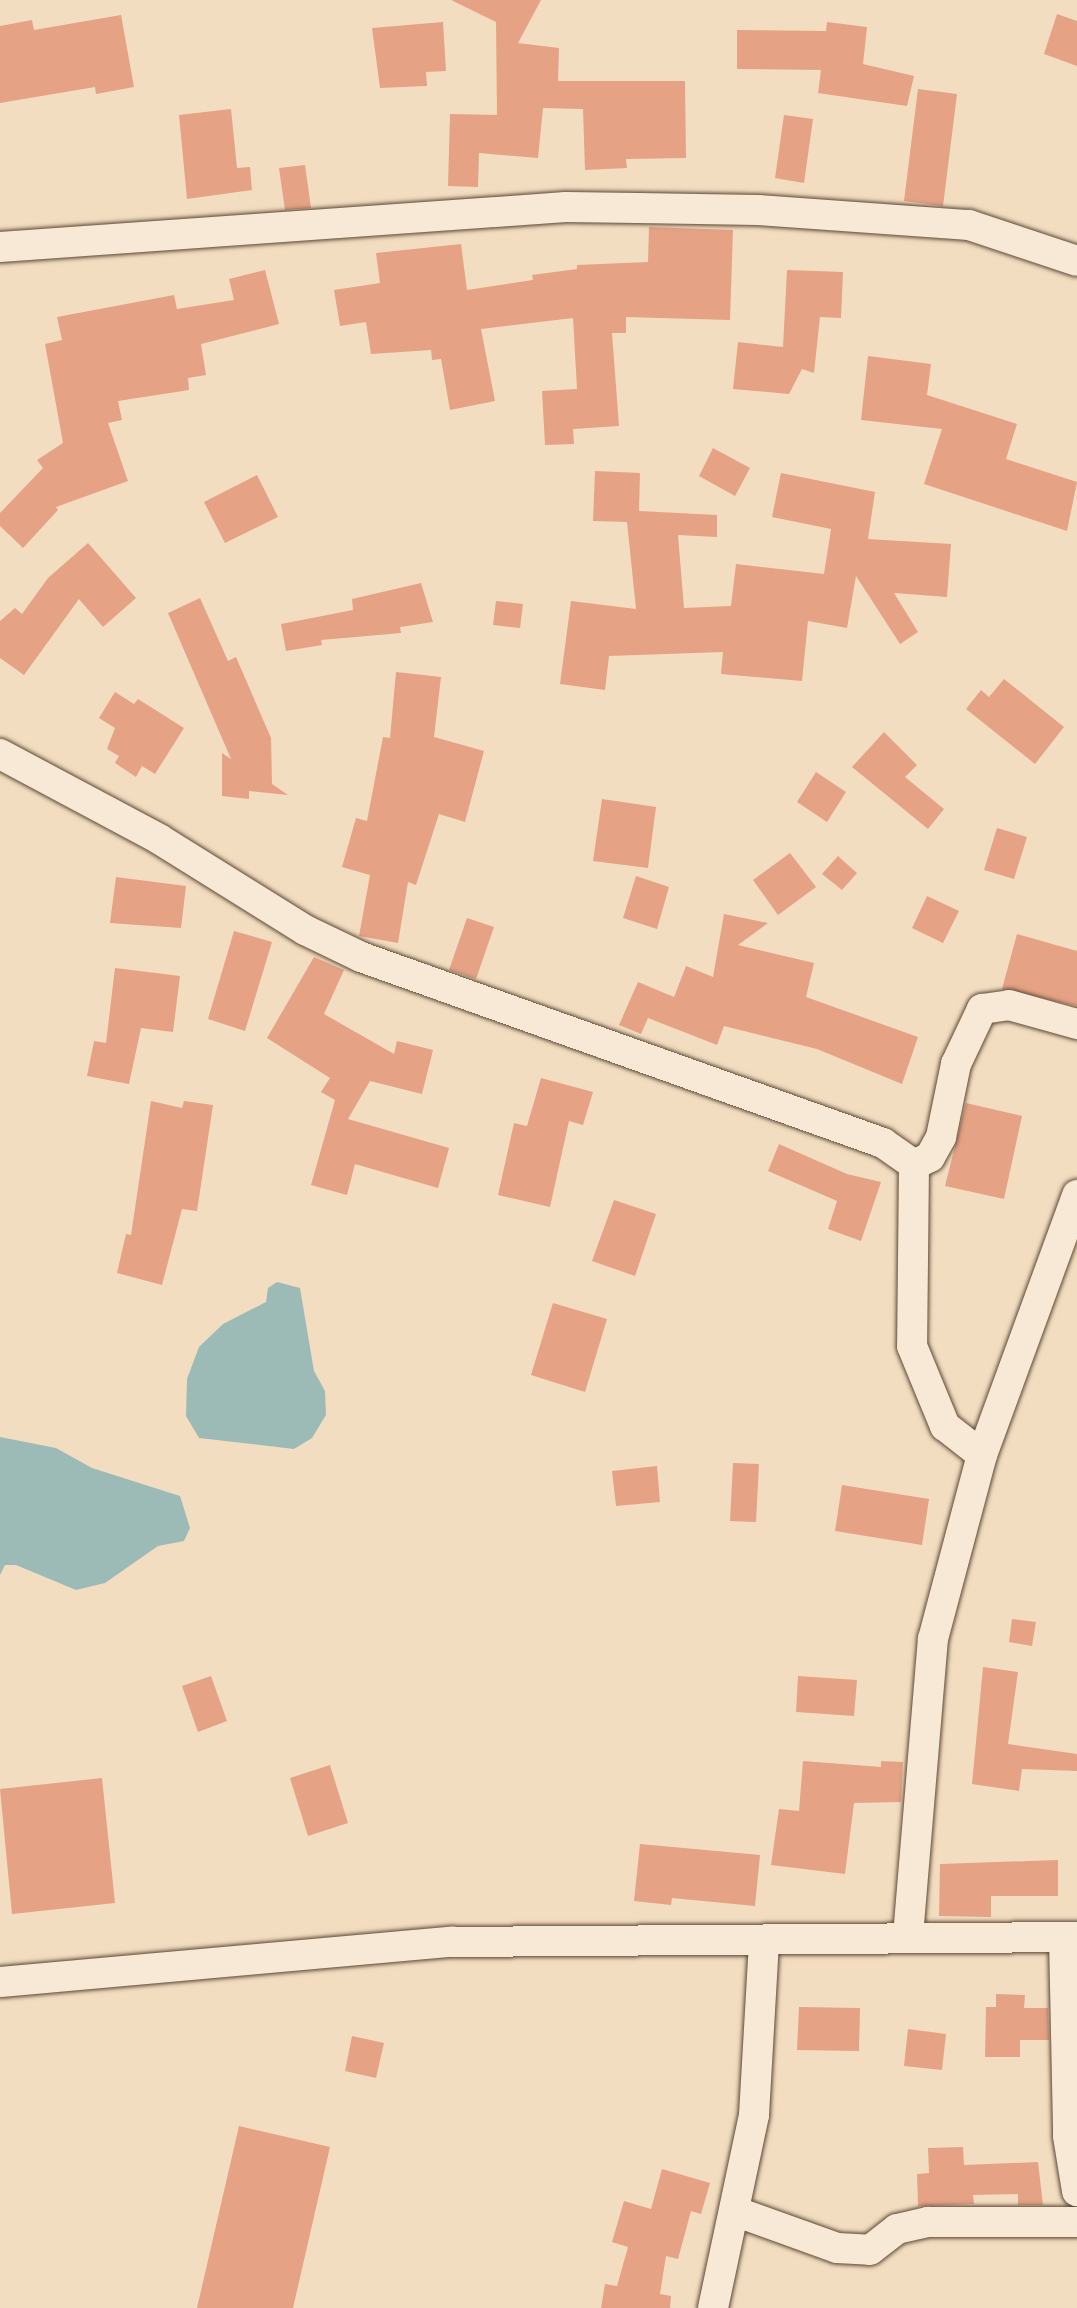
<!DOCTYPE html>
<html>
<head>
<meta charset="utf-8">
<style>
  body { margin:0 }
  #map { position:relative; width:1077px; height:2308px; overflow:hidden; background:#f3ddc0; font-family:"IM FELL DW Pica",serif }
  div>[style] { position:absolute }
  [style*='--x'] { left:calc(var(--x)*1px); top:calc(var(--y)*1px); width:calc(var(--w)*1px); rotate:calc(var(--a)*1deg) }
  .water>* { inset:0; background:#9cbbb7 }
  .building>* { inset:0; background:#e5a285 }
  .roads { filter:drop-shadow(0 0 2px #5c4835) drop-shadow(0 0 2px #5c4835) }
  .street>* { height:30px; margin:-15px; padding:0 15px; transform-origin:15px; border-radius:15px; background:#f7e9d6 }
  span { translate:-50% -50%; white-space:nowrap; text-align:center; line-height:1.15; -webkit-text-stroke:4.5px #f7e9d6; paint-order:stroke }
</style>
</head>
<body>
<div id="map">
  <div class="water">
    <div style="clip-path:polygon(277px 1282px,300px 1288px,314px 1371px,325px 1391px,326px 1415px,312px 1438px,294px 1449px,199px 1438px,186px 1416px,187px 1379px,199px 1347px,223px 1324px,266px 1302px,268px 1288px)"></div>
    <div style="clip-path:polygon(0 1437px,56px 1448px,92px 1468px,180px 1496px,190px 1528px,184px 1541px,158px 1546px,105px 1583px,76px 1590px,16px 1565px,5px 1565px,0 1575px)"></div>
  </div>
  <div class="building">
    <div style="clip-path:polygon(451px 0,541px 0,518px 43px,559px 48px,558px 81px,685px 81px,686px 158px,626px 159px,627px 168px,585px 170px,583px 109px,543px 108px,538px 158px,479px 153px,478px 187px,448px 186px,450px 114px,497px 115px,496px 22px)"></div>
    <div style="clip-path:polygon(1057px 14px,1077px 21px,1077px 66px,1044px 54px)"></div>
    <div style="clip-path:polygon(121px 15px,134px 87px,96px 94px,95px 87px,0 103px,0 26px,32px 20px,34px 30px)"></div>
    <div style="clip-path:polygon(443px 22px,446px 71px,426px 72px,427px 86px,380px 88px,372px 28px)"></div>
    <div style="clip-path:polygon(827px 22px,867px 27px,863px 64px,914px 76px,907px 106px,818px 93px,821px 70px,737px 69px,737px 30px,826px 31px)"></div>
    <div style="clip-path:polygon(918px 89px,957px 94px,943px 206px,904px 201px)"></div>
    <div style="clip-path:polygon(231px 109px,237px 168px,250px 167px,252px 190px,187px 199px,179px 115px)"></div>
    <div style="clip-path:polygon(784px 115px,813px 119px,804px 183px,775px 178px)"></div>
    <div style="clip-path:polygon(305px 165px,311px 208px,285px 210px,279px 168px)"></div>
    <div style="clip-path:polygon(649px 227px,733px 230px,730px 320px,626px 317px,626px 333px,612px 333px,619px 426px,573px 429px,574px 444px,545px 445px,542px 391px,577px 389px,573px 318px,481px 329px,495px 401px,450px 410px,441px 359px,432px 360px,431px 350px,371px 354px,366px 322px,340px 326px,334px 290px,380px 283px,376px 253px,461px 244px,467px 290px,533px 280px,532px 275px,577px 269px,577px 265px,648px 262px)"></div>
    <div style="clip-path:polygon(265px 270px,279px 324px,201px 344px,206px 375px,188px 378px,189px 390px,118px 401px,122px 420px,108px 423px,128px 481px,56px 507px,58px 510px,23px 548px,0 526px,0 513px,43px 468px,37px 460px,63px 443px,45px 344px,62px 340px,57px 317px,174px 295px,177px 309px,234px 300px,229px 279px)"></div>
    <div style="clip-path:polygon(787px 270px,843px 272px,841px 318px,820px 317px,814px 373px,802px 369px,789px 394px,733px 389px,738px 342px,783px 347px)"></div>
    <div style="clip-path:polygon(868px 356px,931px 364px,927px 395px,1017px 424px,1006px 459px,1077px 482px,1067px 531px,924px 484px,942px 429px,861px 420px)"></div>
    <div style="clip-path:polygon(713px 448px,750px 468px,735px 496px,699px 476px)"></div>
    <div style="clip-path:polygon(595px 471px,640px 473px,639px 511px,717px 515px,717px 537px,678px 535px,684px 608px,731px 606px,736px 564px,824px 574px,831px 529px,772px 517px,781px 473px,875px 492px,868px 539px,951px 544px,947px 597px,894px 593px,918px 632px,900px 644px,856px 576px,847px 628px,808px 621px,802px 681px,721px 674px,723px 652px,609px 656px,605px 690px,560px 684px,571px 601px,636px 609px,627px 522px,593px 521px)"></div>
    <div style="clip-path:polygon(257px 475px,278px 517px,225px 543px,204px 502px)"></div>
    <div style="clip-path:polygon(88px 543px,136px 598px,103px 627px,79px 599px,24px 675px,0 658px,0 621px,15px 608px,22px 614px,48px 578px)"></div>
    <div style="clip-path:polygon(421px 583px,433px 622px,400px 627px,401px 633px,321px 640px,322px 645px,286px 651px,281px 624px,353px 610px,352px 599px)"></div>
    <div style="clip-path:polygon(200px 598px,228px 661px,236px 657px,271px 738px,272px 784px,288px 795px,249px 791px,249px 799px,222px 796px,222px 753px,231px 759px,168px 613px)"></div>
    <div style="clip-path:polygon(496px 601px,523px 604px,520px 628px,493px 625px)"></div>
    <div style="clip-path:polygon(396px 672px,441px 677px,434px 737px,484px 751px,465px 822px,439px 814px,416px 885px,408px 882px,398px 943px,359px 936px,370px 875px,342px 867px,356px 818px,367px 821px,383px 737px,390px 738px)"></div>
    <div style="clip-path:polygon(1004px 679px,1064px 727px,1035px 764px,966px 709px,981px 690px,989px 697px)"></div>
    <div style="clip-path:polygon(115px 692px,134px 704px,138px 699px,184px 728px,155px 774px,142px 766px,136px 777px,115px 763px,119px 756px,107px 749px,115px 728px,99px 718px)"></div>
    <div style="clip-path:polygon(884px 732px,917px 765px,905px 777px,944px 809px,928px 829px,852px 767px)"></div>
    <div style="clip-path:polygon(816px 772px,846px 792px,827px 822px,797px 802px)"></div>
    <div style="clip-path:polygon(602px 799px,656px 807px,648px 868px,593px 861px)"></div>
    <div style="clip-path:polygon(997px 828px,1027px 837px,1014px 879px,984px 870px)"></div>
    <div style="clip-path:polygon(790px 853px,816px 887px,778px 915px,753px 880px)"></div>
    <div style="clip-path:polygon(838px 856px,857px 873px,842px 890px,822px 874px)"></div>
    <div style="clip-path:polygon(636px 876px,669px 887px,657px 929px,623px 918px)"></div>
    <div style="clip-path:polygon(116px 877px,186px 886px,181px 928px,110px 923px)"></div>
    <div style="clip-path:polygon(927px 896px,959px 911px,943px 943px,912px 928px)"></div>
    <div style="clip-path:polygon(724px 914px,768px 923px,738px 945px,814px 963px,806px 997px,918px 1037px,902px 1084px,817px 1049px,724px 1026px,717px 1045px,648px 1018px,641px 1034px,619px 1025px,638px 982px,674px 997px,686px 966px,713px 977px)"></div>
    <div style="clip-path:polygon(467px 918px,494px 927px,476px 979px,449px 970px)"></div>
    <div style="clip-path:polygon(234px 931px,272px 942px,245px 1031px,208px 1019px)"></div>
    <div style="clip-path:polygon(1017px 934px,1077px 951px,1077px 1006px,1002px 989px)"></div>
    <div style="clip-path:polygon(314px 957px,344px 970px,324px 1014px,394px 1054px,397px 1041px,433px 1050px,422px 1094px,370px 1081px,348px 1119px,449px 1148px,438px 1188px,355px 1164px,347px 1195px,311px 1185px,335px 1100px,321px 1092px,330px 1078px,267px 1038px)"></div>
    <div style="clip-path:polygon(115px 968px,180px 976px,173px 1032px,141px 1028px,129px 1084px,87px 1076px,94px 1041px,106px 1043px)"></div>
    <div style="clip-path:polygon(541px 1078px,593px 1092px,583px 1125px,569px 1121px,550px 1207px,498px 1195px,514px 1123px,527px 1126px)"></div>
    <div style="clip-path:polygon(151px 1101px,182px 1108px,184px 1101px,213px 1105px,197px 1211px,182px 1209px,162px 1285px,117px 1273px,126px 1234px,131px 1235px)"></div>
    <div style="clip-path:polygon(966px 1103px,1022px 1116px,1004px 1199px,945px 1186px)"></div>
    <div style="clip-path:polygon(779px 1144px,847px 1174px,881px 1182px,861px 1241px,828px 1229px,837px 1201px,768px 1171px)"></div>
    <div style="clip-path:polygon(614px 1200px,656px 1214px,635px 1276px,592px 1261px)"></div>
    <div style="clip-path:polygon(553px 1303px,607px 1319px,585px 1392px,531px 1375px)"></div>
    <div style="clip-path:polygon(733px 1463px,759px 1464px,756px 1522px,730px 1521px)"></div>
    <div style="clip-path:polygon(657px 1466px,660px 1502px,616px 1506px,612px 1471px)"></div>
    <div style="clip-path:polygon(842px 1485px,929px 1499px,922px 1545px,835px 1531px)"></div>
    <div style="clip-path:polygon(1012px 1619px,1036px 1622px,1032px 1646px,1009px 1642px)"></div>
    <div style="clip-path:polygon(983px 1667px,1018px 1672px,1008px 1744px,1077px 1754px,1077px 1771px,1022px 1769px,1019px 1791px,972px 1784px)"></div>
    <div style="clip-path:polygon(211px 1676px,227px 1721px,198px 1732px,182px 1686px)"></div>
    <div style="clip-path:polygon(798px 1676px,857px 1680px,854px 1716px,796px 1712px)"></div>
    <div style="clip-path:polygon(803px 1761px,881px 1767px,881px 1761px,903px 1762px,901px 1802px,854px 1803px,845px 1874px,771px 1865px,779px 1809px,799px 1811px)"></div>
    <div style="clip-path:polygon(330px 1765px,348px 1823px,308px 1836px,290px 1778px)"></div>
    <div style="clip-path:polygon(102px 1778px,115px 1903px,12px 1914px,0 1789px)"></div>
    <div style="clip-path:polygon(640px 1844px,760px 1855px,755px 1906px,672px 1898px,671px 1905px,634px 1901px)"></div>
    <div style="clip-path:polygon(1058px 1860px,1058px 1896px,991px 1896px,991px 1917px,939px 1916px,940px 1864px)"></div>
    <div style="clip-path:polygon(996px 1994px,1025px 1995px,1024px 2008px,1048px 2008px,1049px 2040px,1020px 2040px,1020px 2057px,985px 2057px,986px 2007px,996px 2007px)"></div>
    <div style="clip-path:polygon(799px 2007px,860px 2008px,859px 2051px,797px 2050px)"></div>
    <div style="clip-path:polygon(908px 2029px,946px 2034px,942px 2070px,904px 2066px)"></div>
    <div style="clip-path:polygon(352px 2036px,384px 2043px,376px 2078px,345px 2071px)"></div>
    <div style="clip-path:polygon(239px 2126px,330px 2147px,293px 2308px,197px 2308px)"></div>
    <div style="clip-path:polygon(963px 2147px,964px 2165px,1038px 2162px,1043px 2205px,1018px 2205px,1018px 2194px,973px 2195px,974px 2204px,918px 2206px,917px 2174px,929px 2173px,928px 2148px)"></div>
    <div style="clip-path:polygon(662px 2169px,710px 2183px,701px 2214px,691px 2211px,678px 2259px,666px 2256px,660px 2294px,671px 2296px,670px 2308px,601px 2308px,605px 2284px,617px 2286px,628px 2247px,612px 2242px,624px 2201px,651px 2209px)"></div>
  </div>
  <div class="roads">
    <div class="street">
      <div style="--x:0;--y:247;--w:567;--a:-4.04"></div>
      <div style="--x:566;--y:207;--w:72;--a:0.8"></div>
      <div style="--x:638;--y:208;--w:120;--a:1"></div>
      <div style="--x:758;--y:210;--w:212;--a:4.1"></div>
      <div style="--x:969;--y:225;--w:114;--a:18.4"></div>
      <div style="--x:0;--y:754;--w:180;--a:28.1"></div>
      <div style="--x:159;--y:839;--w:172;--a:31.9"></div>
      <div style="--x:305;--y:930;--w:62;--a:25.7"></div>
      <div style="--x:361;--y:957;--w:554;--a:19.61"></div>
      <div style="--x:883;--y:1143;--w:38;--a:35"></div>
      <div style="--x:914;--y:1165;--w:18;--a:-27"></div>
      <div style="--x:930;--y:1157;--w:23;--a:-61"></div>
      <div style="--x:941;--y:1137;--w:75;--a:-78.4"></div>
      <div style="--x:956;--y:1064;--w:61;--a:-64.7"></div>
      <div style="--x:982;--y:1009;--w:27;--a:-8"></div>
      <div style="--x:1009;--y:1005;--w:71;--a:15.6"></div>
      <div style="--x:914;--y:1165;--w:181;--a:90.6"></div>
      <div style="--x:912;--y:1346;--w:87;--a:67.6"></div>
      <div style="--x:945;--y:1426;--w:47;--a:38.1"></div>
      <div style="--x:908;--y:1936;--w:298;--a:-85.2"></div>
      <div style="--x:933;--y:1639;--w:190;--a:-75.1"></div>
      <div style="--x:982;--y:1455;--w:277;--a:-69.9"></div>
      <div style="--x:1064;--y:1937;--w:199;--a:88.8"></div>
      <div style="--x:1068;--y:2136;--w:56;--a:80.7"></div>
      <div style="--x:0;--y:1982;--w:454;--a:-5.1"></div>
      <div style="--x:452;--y:1942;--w:625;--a:-0.46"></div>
      <div style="--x:737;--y:2212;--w:106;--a:19.8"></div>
      <div style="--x:837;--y:2248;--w:33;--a:3"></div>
      <div style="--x:870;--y:2250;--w:34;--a:-38"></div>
      <div style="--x:897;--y:2229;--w:32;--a:-13"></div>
      <div style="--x:928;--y:2222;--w:149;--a:0"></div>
      <div style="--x:713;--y:2308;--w:197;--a:-78"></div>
      <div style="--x:754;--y:2115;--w:175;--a:-86.7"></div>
    </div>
  </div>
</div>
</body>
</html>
